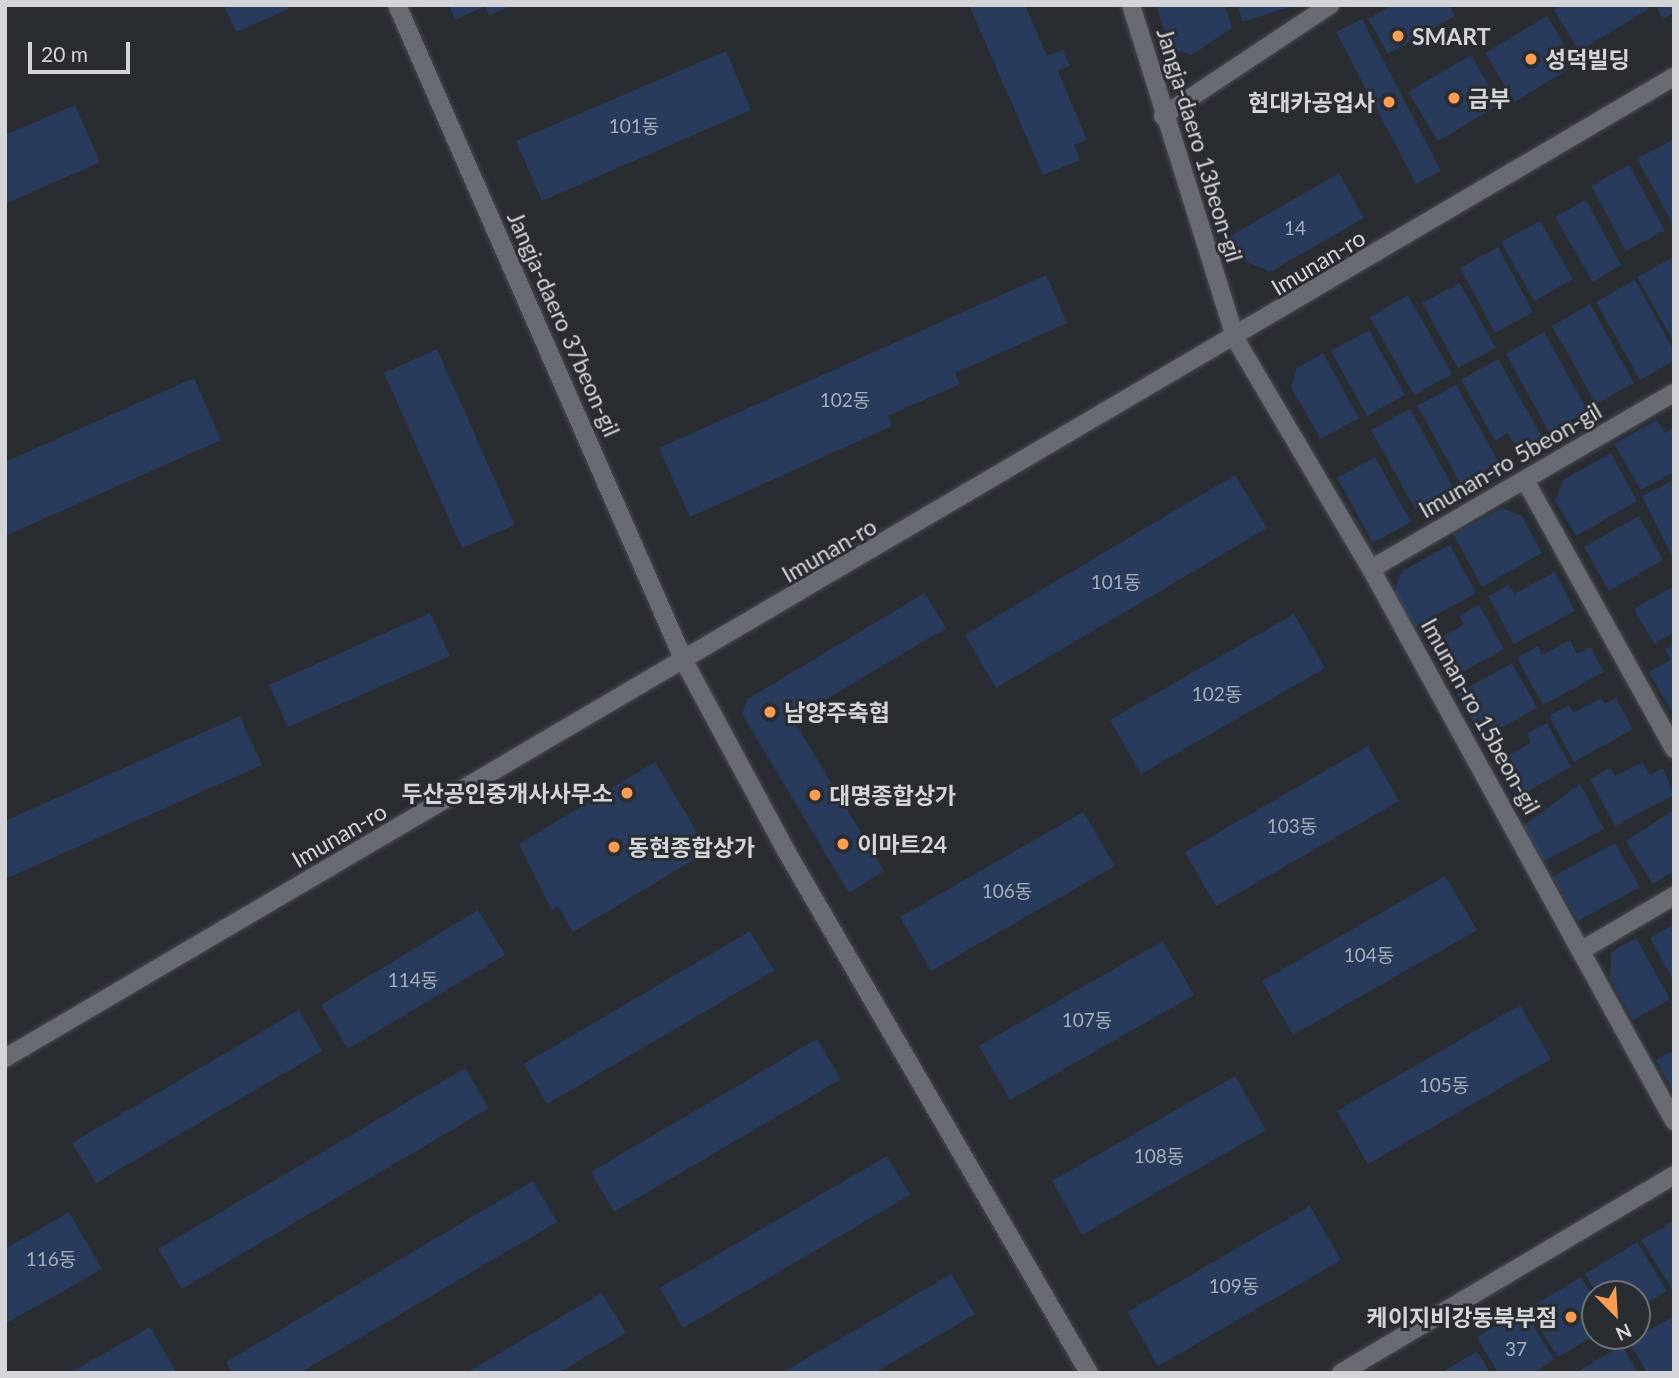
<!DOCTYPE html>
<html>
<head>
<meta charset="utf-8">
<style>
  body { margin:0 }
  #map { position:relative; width:1679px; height:1378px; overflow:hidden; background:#292c31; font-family:Lato,"Noto Sans KR",sans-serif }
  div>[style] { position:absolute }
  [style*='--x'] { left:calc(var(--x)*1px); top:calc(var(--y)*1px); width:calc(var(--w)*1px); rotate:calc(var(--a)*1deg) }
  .building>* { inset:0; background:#283b5d }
  .roads { filter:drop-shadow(0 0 2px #484a4f) drop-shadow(0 0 2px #484a4f) }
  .minor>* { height:18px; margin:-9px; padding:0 9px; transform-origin:9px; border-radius:9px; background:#686b71 }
  .dots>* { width:19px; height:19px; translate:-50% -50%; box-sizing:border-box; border:4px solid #292c31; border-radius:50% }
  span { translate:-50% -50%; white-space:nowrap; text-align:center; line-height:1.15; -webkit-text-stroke:6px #292c31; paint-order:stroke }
  .number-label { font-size:19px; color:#a9aeba }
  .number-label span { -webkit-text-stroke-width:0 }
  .poi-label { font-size:23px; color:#d4d5d9; font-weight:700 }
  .left { translate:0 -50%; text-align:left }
  .right { translate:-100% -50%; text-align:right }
  .street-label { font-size:23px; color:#d4d5d9 }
  .frame { position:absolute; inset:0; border:7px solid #d4d5d9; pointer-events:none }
  .north { position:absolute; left:1581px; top:1280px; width:70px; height:70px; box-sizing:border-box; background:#292c31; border:2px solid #6d7074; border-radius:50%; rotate:156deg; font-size:19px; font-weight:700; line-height:28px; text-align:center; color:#d4d5d9 }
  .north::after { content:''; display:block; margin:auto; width:24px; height:32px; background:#fc9d53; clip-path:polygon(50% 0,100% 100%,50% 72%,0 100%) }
  .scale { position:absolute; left:28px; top:42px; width:102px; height:32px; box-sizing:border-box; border:4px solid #d4d5d9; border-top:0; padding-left:9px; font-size:21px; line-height:24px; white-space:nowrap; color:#d4d5d9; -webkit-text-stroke:5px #292c31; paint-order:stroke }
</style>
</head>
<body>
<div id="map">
  <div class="building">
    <div style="clip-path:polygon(224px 5px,287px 5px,289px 9px,236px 32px)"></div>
    <div style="clip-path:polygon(449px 5px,512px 5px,489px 16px,485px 6px,455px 20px)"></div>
    <div style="clip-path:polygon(969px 5px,1025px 5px,1047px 56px,1063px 50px,1070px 66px,1058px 71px,1087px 140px,1074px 145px,1080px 160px,1043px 175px)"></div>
    <div style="clip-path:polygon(1156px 5px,1225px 5px,1232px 28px,1192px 55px,1171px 49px)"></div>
    <div style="clip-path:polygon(1237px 5px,1293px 5px,1293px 6px,1243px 22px)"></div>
    <div style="clip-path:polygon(1392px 5px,1449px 5px,1455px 16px,1388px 54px,1368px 19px)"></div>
    <div style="clip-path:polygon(1562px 5px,1647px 5px,1649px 9px,1579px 51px,1554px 10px)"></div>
    <div style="clip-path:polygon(1656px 5px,1674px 5px,1674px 13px,1663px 19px)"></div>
    <div style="clip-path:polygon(1547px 16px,1576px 64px,1515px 102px,1485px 53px)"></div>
    <div style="clip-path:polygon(1362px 19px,1441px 171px,1416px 184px,1336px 32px)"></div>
    <div style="clip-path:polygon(726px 51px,751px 110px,542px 201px,516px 141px)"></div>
    <div style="clip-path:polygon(1471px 55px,1500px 104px,1438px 141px,1408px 92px)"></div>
    <div style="clip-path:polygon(75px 105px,100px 162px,5px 204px,5px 135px)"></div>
    <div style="clip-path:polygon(1674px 139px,1674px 226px,1637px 159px)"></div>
    <div style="clip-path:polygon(1629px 165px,1665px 230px,1626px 251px,1591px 186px)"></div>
    <div style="clip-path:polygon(1339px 173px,1364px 218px,1270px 272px,1239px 258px,1227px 238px)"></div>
    <div style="clip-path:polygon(1586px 200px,1621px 265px,1593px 282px,1555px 217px)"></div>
    <div style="clip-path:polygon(1540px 221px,1573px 279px,1534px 301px,1501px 242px)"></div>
    <div style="clip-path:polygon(1498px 247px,1533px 312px,1495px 333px,1460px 268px)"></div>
    <div style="clip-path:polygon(1674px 257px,1674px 342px,1637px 277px)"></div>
    <div style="clip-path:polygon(1046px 275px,1067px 323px,955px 373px,960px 384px,888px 416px,892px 426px,690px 517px,659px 448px)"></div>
    <div style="clip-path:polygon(1635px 280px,1674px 351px,1674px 361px,1640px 380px,1596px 302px)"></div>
    <div style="clip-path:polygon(1460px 283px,1496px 348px,1458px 368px,1422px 303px)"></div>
    <div style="clip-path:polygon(1408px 295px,1452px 374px,1414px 395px,1370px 317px)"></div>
    <div style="clip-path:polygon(1590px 304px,1634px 383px,1596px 404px,1552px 326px)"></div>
    <div style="clip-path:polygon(1369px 330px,1405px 395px,1367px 416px,1331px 351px)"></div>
    <div style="clip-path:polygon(1544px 332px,1588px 411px,1549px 432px,1506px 354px)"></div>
    <div style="clip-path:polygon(437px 349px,515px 525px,462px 548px,384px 373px)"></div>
    <div style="clip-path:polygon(1323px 353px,1359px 418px,1321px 439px,1291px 388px,1296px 369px)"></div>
    <div style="clip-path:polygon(1498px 359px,1542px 437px,1518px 451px,1508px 433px,1495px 441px,1461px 380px)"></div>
    <div style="clip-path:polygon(194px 378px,221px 440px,5px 536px,5px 462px)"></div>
    <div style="clip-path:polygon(1456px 385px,1499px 463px,1461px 484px,1417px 406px)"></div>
    <div style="clip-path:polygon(1410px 409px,1453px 487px,1415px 509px,1371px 430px)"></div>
    <div style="clip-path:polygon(1657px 420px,1665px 433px,1674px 427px,1674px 472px,1641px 490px,1614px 444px)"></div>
    <div style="clip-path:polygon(1611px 453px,1637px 501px,1576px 536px,1555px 501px,1563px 480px)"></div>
    <div style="clip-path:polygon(1375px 457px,1411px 522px,1373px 543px,1337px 478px)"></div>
    <div style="clip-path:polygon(1235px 475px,1267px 528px,996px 688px,965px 635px)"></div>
    <div style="clip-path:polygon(1674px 480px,1674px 552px,1671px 554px,1642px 496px)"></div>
    <div style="clip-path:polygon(1502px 508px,1522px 516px,1542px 553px,1482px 587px,1453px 534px)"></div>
    <div style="clip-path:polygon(1639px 516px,1663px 560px,1609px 591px,1584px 547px)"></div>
    <div style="clip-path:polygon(1450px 545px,1476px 593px,1415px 627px,1394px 592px,1402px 571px)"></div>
    <div style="clip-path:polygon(1555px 572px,1575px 611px,1514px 644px,1488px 596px,1509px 585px,1514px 594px)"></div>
    <div style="clip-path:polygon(1674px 586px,1674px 633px,1654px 644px,1634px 609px)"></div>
    <div style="clip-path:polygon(925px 593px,946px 628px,793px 719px,884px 871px,849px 893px,742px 714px,748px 699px)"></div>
    <div style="clip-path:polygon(1479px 605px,1504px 649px,1449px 679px,1427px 644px,1464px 625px,1459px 616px)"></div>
    <div style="clip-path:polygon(430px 613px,450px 656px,288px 727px,269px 685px)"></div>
    <div style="clip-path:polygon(1294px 614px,1325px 668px,1141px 774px,1110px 720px)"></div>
    <div style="clip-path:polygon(1570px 640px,1577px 654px,1590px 647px,1604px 672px,1543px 705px,1517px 658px,1538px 646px,1542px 655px)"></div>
    <div style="clip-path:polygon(1674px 644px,1674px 716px,1649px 672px,1671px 660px,1665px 649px)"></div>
    <div style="clip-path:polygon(1512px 663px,1537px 708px,1482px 738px,1457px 694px)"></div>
    <div style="clip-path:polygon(1601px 698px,1605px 704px,1616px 698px,1633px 729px,1574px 762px,1549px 716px,1569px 705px,1573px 713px)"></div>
    <div style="clip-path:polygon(240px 716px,262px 765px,5px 879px,5px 821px)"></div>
    <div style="clip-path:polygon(1547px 723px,1571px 767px,1517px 797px,1496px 762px,1531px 743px,1527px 734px)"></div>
    <div style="clip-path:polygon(1368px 746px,1399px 801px,1216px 906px,1185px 852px)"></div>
    <div style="clip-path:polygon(655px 762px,708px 851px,573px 932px,558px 906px,552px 911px,519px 844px)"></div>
    <div style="clip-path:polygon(1642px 762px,1650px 775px,1663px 768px,1674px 795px,1615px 826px,1590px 779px,1610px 768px,1615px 776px)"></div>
    <div style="clip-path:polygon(1580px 784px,1604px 829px,1543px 862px,1523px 826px)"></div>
    <div style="clip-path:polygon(1674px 810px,1674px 871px,1653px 884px,1626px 841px)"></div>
    <div style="clip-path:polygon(1083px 812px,1115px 866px,931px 971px,900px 917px)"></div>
    <div style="clip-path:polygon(1615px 843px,1640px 887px,1578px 921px,1552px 877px)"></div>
    <div style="clip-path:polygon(1445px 876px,1477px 930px,1293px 1035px,1262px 981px)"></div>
    <div style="clip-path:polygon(478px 910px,505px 955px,348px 1049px,321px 1005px)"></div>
    <div style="clip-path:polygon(1674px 924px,1674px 982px,1650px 938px)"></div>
    <div style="clip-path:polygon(750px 931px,774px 971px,547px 1104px,524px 1064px)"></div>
    <div style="clip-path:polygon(1636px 938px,1670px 999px,1633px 1020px,1610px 978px,1611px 952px)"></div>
    <div style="clip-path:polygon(1163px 941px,1194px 995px,1010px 1100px,979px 1046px)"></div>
    <div style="clip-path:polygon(1520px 1005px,1551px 1059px,1368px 1164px,1337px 1111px)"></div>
    <div style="clip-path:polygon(299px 1010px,322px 1051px,96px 1183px,72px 1143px)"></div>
    <div style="clip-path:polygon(817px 1039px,841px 1079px,614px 1212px,591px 1172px)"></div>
    <div style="clip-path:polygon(1674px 1050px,1674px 1093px,1656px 1060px)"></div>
    <div style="clip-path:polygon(465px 1068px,489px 1108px,182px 1289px,158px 1249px)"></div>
    <div style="clip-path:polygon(1235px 1076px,1266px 1130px,1082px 1235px,1052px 1181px)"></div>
    <div style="clip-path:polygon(887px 1156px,910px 1195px,683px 1328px,660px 1288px)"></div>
    <div style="clip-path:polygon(533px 1181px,557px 1222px,300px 1373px,232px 1373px,226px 1362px)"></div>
    <div style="clip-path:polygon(1310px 1206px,1341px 1260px,1158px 1366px,1127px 1312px)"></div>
    <div style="clip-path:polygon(69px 1212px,102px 1269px,5px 1324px,5px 1249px)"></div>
    <div style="clip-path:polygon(1674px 1221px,1674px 1291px,1641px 1240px)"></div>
    <div style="clip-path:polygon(1637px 1242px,1667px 1291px,1637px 1309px,1637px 1294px,1597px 1294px,1585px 1274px)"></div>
    <div style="clip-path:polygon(951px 1274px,975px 1314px,874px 1373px,782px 1373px)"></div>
    <div style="clip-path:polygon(1581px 1277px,1595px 1301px,1595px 1335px,1558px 1357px,1528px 1309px)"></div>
    <div style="clip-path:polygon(602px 1293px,626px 1333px,558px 1373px,466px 1373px)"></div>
    <div style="clip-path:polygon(1524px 1309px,1554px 1360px,1533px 1373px,1498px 1373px,1477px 1337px)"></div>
    <div style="clip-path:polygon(1674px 1316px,1674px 1373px,1647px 1373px,1629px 1342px)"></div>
    <div style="clip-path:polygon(150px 1327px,177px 1373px,70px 1373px)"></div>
    <div style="clip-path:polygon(1622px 1345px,1638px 1373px,1575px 1373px)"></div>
    <div style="clip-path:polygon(1477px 1351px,1490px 1373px,1441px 1373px)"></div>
  </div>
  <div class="roads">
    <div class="minor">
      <div style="--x:397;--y:5;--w:718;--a:66.36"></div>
      <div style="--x:685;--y:663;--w:211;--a:61.7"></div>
      <div style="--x:785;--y:849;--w:606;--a:59.88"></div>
      <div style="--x:1131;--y:5;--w:351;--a:72.6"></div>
      <div style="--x:1236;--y:340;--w:266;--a:59.5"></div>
      <div style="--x:1371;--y:569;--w:630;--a:61.24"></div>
      <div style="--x:1163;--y:116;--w:201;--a:-33.6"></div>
      <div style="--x:1525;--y:480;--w:308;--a:61"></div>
      <div style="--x:1371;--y:569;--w:350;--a:-30.2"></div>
      <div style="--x:1582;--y:950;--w:107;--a:-30.4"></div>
      <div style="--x:5;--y:1058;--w:1936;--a:-30.45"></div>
      <div style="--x:1341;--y:1373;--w:387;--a:-30.7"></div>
    </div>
  </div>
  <div class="dots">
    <div style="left:1398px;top:36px;background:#fc9d53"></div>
    <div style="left:1531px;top:59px;background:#fc9d53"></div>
    <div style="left:1454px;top:98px;background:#fc9d53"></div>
    <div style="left:1389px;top:102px;background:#fc9d53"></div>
    <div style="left:770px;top:712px;background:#fc9d53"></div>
    <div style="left:627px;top:793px;background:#fc9d53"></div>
    <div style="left:815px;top:795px;background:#fc9d53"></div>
    <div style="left:843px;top:844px;background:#fc9d53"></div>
    <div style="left:614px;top:847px;background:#fc9d53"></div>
    <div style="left:1571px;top:1317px;background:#fc9d53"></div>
  </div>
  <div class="number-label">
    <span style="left:634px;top:126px">101동</span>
    <span style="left:1295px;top:228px">14</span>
    <span style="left:845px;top:400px">102동</span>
    <span style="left:1116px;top:582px">101동</span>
    <span style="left:1217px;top:694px">102동</span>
    <span style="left:1292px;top:826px">103동</span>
    <span style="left:1007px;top:891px">106동</span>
    <span style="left:1369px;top:955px">104동</span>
    <span style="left:413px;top:980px">114동</span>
    <span style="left:1087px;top:1020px">107동</span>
    <span style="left:1444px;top:1085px">105동</span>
    <span style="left:1159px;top:1156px">108동</span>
    <span style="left:51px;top:1259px">116동</span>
    <span style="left:1234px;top:1286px">109동</span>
    <span style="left:1516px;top:1349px">37</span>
  </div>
  <div class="poi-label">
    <span class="left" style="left:1412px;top:36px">SMART</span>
    <span class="left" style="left:1545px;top:59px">성덕빌딩</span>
    <span class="left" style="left:1468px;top:98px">금부</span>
    <span class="right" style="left:1375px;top:102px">현대카공업사</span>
    <span class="left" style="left:784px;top:712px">남양주축협</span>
    <span class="right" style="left:613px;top:793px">두산공인중개사사무소</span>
    <span class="left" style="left:829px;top:795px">대명종합상가</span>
    <span class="left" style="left:857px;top:844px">이마트24</span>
    <span class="left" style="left:628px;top:847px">동현종합상가</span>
    <span class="right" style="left:1557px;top:1317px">케이지비강동북부점</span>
  </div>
  <div class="street-label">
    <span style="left:1200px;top:145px;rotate:73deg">Jangja-daero 13beon-gil</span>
    <span style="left:1318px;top:262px;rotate:-31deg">Imunan-ro</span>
    <span style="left:564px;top:324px;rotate:66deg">Jangja-daero 37beon-gil</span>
    <span style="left:1510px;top:460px;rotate:-30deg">Imunan-ro 5beon-gil</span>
    <span style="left:829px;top:550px;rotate:-30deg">Imunan-ro</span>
    <span style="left:1481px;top:716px;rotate:61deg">Imunan-ro 15beon-gil</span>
    <span style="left:339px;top:835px;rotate:-30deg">Imunan-ro</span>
  </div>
  <div class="frame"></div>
  <div class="north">N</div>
  <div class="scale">20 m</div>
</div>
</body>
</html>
